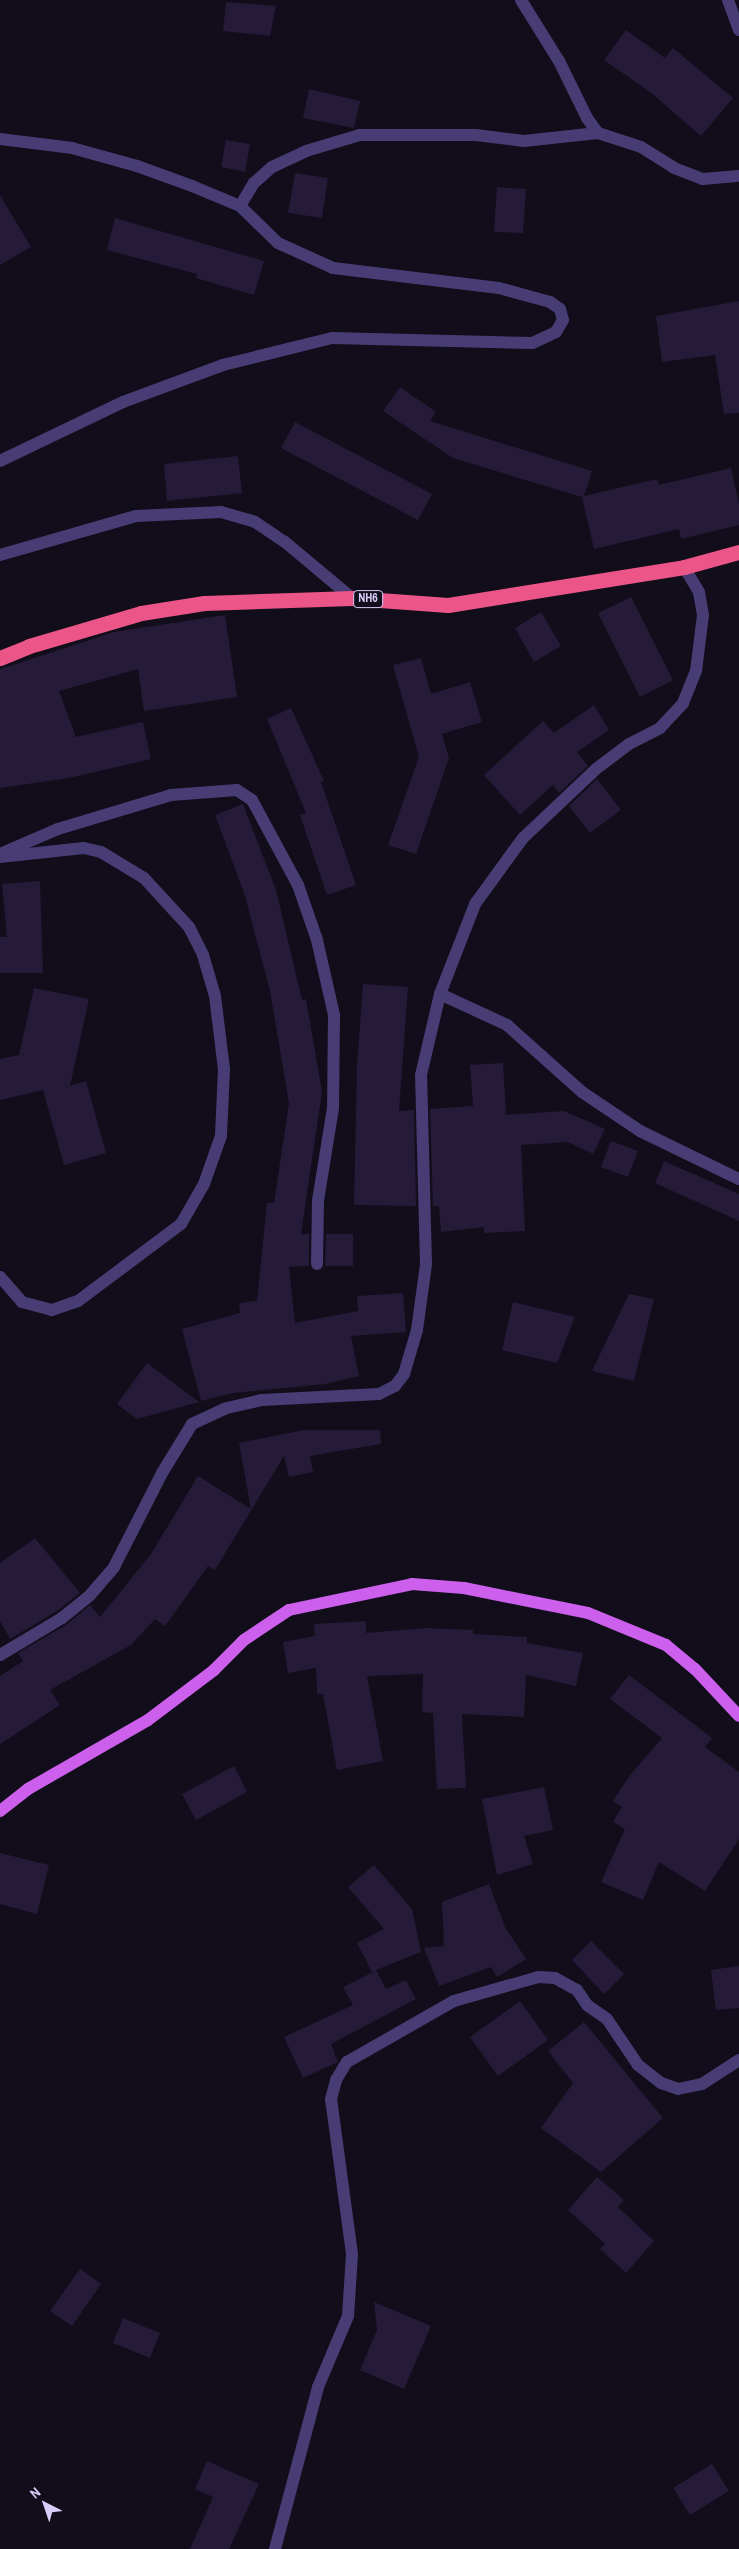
<!DOCTYPE html>
<html>
<head>
<meta charset="utf-8">
<style>
  body { margin:0 }
  #map { position:relative; width:739px; height:2549px; overflow:hidden; background:#110d1a; font-family:"Archivo Narrow",sans-serif }
  div>[style] { position:absolute }
  [style*='--x'] { left:calc(var(--x)*1px); top:calc(var(--y)*1px); width:calc(var(--w)*1px); rotate:calc(var(--a)*1deg) }
  .building>* { inset:0; background:#251b39 }
  .minor>* { height:12px; margin:-6px; padding:0 6px; transform-origin:6px; border-radius:6px; background:#473d74 }
  .major>* { height:12px; margin:-6px; padding:0 6px; transform-origin:6px; border-radius:6px; background:#cc60ec }
  .highway>* { height:15px; margin:-7.5px; padding:0 7.5px; transform-origin:7.5px; border-radius:7.5px; background:#eb5587 }
  span { translate:-50% -50%; white-space:nowrap; text-align:center; line-height:1.15; -webkit-text-stroke:4px #110d1a; paint-order:stroke }
  .shield-label span { padding:1px 4px; background:#110d1a; border:1px solid; border-radius:4px; -webkit-text-stroke-width:0 }
  .shield-label { font-size:12px; color:#d8ccf9; font-weight:700 }
  .north { position:absolute; left:20px; top:2479px; width:50px; height:50px; -webkit-text-stroke:4px #110d1a; paint-order:stroke; rotate:319deg; font-size:14px; font-weight:700; line-height:20px; text-align:center; color:#d8ccf9 }
  .north::after { content:''; display:block; margin:auto; width:18px; height:22px; background:#d8ccf9; clip-path:polygon(50% 0,100% 100%,50% 72%,0 100%) }
</style>
</head>
<body>
<div id="map">
  <div class="building">
    <div style="clip-path:polygon(226px 2px,276px 6px,270px 36px,223px 31px)"></div>
    <div style="clip-path:polygon(626px 30px,665px 58px,673px 48px,733px 98px,701px 136px,650px 92px,604px 60px)"></div>
    <div style="clip-path:polygon(309px 89px,360px 101px,354px 128px,303px 118px)"></div>
    <div style="clip-path:polygon(226px 140px,250px 144px,245px 172px,221px 167px)"></div>
    <div style="clip-path:polygon(295px 173px,328px 178px,322px 218px,288px 213px)"></div>
    <div style="clip-path:polygon(497px 187px,526px 189px,523px 233px,494px 232px)"></div>
    <div style="clip-path:polygon(0 195px,31px 247px,0 265px)"></div>
    <div style="clip-path:polygon(115px 218px,264px 261px,254px 295px,196px 278px,197px 274px,107px 250px)"></div>
    <div style="clip-path:polygon(739px 301px,739px 413px,724px 414px,715px 355px,662px 362px,656px 316px)"></div>
    <div style="clip-path:polygon(400px 387px,436px 412px,430px 421px,592px 471px,584px 496px,657px 479px,659px 485px,731px 468px,739px 504px,739px 525px,681px 539px,679px 529px,594px 549px,582px 497px,453px 458px,383px 411px)"></div>
    <div style="clip-path:polygon(295px 422px,432px 494px,418px 520px,281px 448px)"></div>
    <div style="clip-path:polygon(238px 456px,242px 493px,167px 501px,164px 464px)"></div>
    <div style="clip-path:polygon(631px 597px,673px 680px,640px 697px,598px 613px)"></div>
    <div style="clip-path:polygon(541px 612px,561px 646px,534px 662px,515px 628px)"></div>
    <div style="clip-path:polygon(225px 615px,237px 697px,144px 711px,138px 669px,59px 691px,76px 737px,143px 722px,151px 759px,69px 778px,0 788px,0 669px,114px 632px)"></div>
    <div style="clip-path:polygon(421px 658px,431px 694px,470px 682px,482px 722px,442px 734px,449px 758px,416px 854px,388px 845px,419px 757px,393px 665px)"></div>
    <div style="clip-path:polygon(594px 705px,609px 730px,577px 752px,588px 766px,559px 793px,553px 785px,520px 815px,484px 775px,543px 721px,554px 733px)"></div>
    <div style="clip-path:polygon(291px 708px,324px 781px,321px 782px,356px 885px,327px 895px,300px 815px,306px 813px,267px 719px)"></div>
    <div style="clip-path:polygon(597px 779px,621px 810px,590px 833px,569px 806px)"></div>
    <div style="clip-path:polygon(243px 804px,276px 890px,302px 1000px,306px 999px,322px 1092px,301px 1234px,309px 1234px,309px 1266px,289px 1267px,295px 1323px,358px 1311px,357px 1296px,403px 1293px,406px 1332px,351px 1336px,359px 1376px,325px 1384px,233px 1393px,201px 1401px,182px 1329px,240px 1313px,239px 1303px,257px 1301px,267px 1203px,274px 1203px,289px 1103px,270px 991px,245px 896px,215px 815px)"></div>
    <div style="clip-path:polygon(40px 881px,43px 973px,0 973px,0 937px,7px 937px,2px 884px)"></div>
    <div style="clip-path:polygon(363px 984px,408px 987px,399px 1111px,414px 1110px,416px 1206px,354px 1205px,357px 1066px)"></div>
    <div style="clip-path:polygon(34px 988px,89px 999px,70px 1086px,86px 1081px,106px 1153px,64px 1165px,43px 1090px,0 1100px,0 1059px,19px 1055px)"></div>
    <div style="clip-path:polygon(503px 1063px,506px 1115px,564px 1111px,605px 1129px,593px 1154px,568px 1142px,521px 1145px,525px 1231px,484px 1233px,484px 1227px,441px 1232px,439px 1206px,433px 1206px,430px 1109px,473px 1106px,470px 1065px)"></div>
    <div style="clip-path:polygon(611px 1141px,638px 1151px,628px 1177px,601px 1167px)"></div>
    <div style="clip-path:polygon(664px 1161px,739px 1194px,739px 1221px,655px 1183px)"></div>
    <div style="clip-path:polygon(326px 1234px,353px 1234px,353px 1266px,325px 1266px)"></div>
    <div style="clip-path:polygon(629px 1294px,654px 1299px,634px 1381px,592px 1371px)"></div>
    <div style="clip-path:polygon(513px 1302px,575px 1317px,557px 1363px,502px 1350px)"></div>
    <div style="clip-path:polygon(147px 1363px,199px 1402px,137px 1419px,117px 1404px)"></div>
    <div style="clip-path:polygon(304px 1430px,380px 1430px,381px 1444px,310px 1456px,313px 1472px,289px 1477px,284px 1456px,215px 1570px,208px 1566px,165px 1626px,155px 1619px,131px 1645px,50px 1690px,60px 1705px,0 1744px,0 1676px,23px 1661px,18px 1653px,66px 1625px,90px 1605px,100px 1617px,151px 1554px,198px 1476px,251px 1509px,239px 1443px)"></div>
    <div style="clip-path:polygon(35px 1538px,80px 1593px,57px 1611px,10px 1639px,0 1621px,0 1563px)"></div>
    <div style="clip-path:polygon(366px 1621px,366px 1633px,425px 1628px,473px 1630px,473px 1634px,527px 1637px,527px 1643px,583px 1653px,576px 1686px,526px 1675px,524px 1717px,462px 1714px,466px 1788px,437px 1789px,433px 1713px,422px 1712px,423px 1674px,367px 1676px,383px 1761px,337px 1770px,323px 1694px,317px 1694px,316px 1668px,288px 1673px,283px 1642px,315px 1636px,314px 1624px)"></div>
    <div style="clip-path:polygon(629px 1675px,712px 1738px,705px 1747px,739px 1772px,739px 1839px,705px 1891px,659px 1862px,643px 1900px,601px 1882px,625px 1829px,613px 1822px,622px 1807px,613px 1801px,630px 1775px,662px 1738px,610px 1699px)"></div>
    <div style="clip-path:polygon(234px 1766px,247px 1792px,196px 1820px,182px 1794px)"></div>
    <div style="clip-path:polygon(544px 1787px,553px 1830px,524px 1836px,533px 1864px,497px 1875px,482px 1799px)"></div>
    <div style="clip-path:polygon(0 1853px,49px 1865px,37px 1914px,0 1904px)"></div>
    <div style="clip-path:polygon(374px 1865px,412px 1909px,421px 1952px,376px 1970px,386px 1989px,406px 1980px,416px 1999px,331px 2044px,338px 2062px,303px 2078px,284px 2037px,353px 2005px,343px 1987px,375px 1971px,372px 1972px,357px 1943px,384px 1929px,348px 1887px)"></div>
    <div style="clip-path:polygon(489px 1884px,505px 1927px,526px 1959px,497px 1977px,491px 1967px,439px 1986px,424px 1948px,444px 1946px,442px 1902px)"></div>
    <div style="clip-path:polygon(591px 1941px,624px 1974px,604px 1994px,572px 1960px)"></div>
    <div style="clip-path:polygon(739px 1966px,739px 2008px,716px 2010px,711px 1970px)"></div>
    <div style="clip-path:polygon(520px 2001px,548px 2040px,498px 2076px,470px 2037px)"></div>
    <div style="clip-path:polygon(584px 2022px,663px 2118px,601px 2172px,541px 2128px,573px 2083px,548px 2051px)"></div>
    <div style="clip-path:polygon(597px 2177px,624px 2200px,618px 2207px,654px 2241px,626px 2273px,600px 2249px,605px 2244px,568px 2210px)"></div>
    <div style="clip-path:polygon(80px 2269px,101px 2284px,72px 2326px,50px 2311px)"></div>
    <div style="clip-path:polygon(374px 2302px,431px 2326px,404px 2389px,360px 2370px,377px 2330px)"></div>
    <div style="clip-path:polygon(123px 2318px,160px 2333px,150px 2358px,113px 2343px)"></div>
    <div style="clip-path:polygon(207px 2461px,259px 2484px,229px 2549px,190px 2549px,213px 2497px,195px 2489px)"></div>
    <div style="clip-path:polygon(712px 2464px,729px 2491px,690px 2515px,673px 2488px)"></div>
  </div>
  <div class="minor">
    <div style="--x:521;--y:0;--w:72;--a:58.1"></div>
    <div style="--x:559;--y:61;--w:64;--a:63.8"></div>
    <div style="--x:587;--y:118;--w:19;--a:54"></div>
    <div style="--x:728;--y:0;--w:32;--a:70"></div>
    <div style="--x:0;--y:139;--w:73;--a:7.1"></div>
    <div style="--x:72;--y:148;--w:67;--a:15.5"></div>
    <div style="--x:137;--y:166;--w:59;--a:20"></div>
    <div style="--x:192;--y:186;--w:52;--a:22.6"></div>
    <div style="--x:240;--y:206;--w:53;--a:44.2"></div>
    <div style="--x:278;--y:243;--w:60;--a:24.4"></div>
    <div style="--x:333;--y:268;--w:167;--a:6.9"></div>
    <div style="--x:499;--y:288;--w:53;--a:15.4"></div>
    <div style="--x:550;--y:302;--w:12;--a:35"></div>
    <div style="--x:560;--y:309;--w:11;--a:75"></div>
    <div style="--x:563;--y:320;--w:14;--a:120"></div>
    <div style="--x:556;--y:332;--w:26;--a:155"></div>
    <div style="--x:532;--y:343;--w:200;--a:-178.6"></div>
    <div style="--x:332;--y:338;--w:112;--a:166.1"></div>
    <div style="--x:223;--y:365;--w:107;--a:159.7"></div>
    <div style="--x:123;--y:402;--w:136;--a:154.4"></div>
    <div style="--x:240;--y:206;--w:27;--a:-59"></div>
    <div style="--x:254;--y:183;--w:24;--a:-42"></div>
    <div style="--x:272;--y:167;--w:38;--a:-25"></div>
    <div style="--x:306;--y:151;--w:56;--a:-16.5"></div>
    <div style="--x:360;--y:135;--w:116;--a:0"></div>
    <div style="--x:476;--y:135;--w:48;--a:7.1"></div>
    <div style="--x:524;--y:141;--w:74;--a:-6.2"></div>
    <div style="--x:598;--y:133;--w:45;--a:18"></div>
    <div style="--x:641;--y:147;--w:39;--a:32"></div>
    <div style="--x:674;--y:168;--w:31;--a:21"></div>
    <div style="--x:703;--y:179;--w:36;--a:-5"></div>
    <div style="--x:0;--y:555;--w:141;--a:-16"></div>
    <div style="--x:136;--y:516;--w:85;--a:-2.7"></div>
    <div style="--x:221;--y:512;--w:35;--a:16"></div>
    <div style="--x:255;--y:522;--w:36;--a:34"></div>
    <div style="--x:285;--y:542;--w:87;--a:39.9"></div>
    <div style="--x:0;--y:854;--w:63;--a:-23.3"></div>
    <div style="--x:58;--y:829;--w:118;--a:-16.7"></div>
    <div style="--x:171;--y:795;--w:66;--a:-4.3"></div>
    <div style="--x:237;--y:790;--w:18;--a:34"></div>
    <div style="--x:252;--y:800;--w:97;--a:61.6"></div>
    <div style="--x:298;--y:885;--w:58;--a:70.9"></div>
    <div style="--x:317;--y:940;--w:77;--a:77.2"></div>
    <div style="--x:334;--y:1015;--w:93;--a:90.6"></div>
    <div style="--x:333;--y:1108;--w:94;--a:99.2"></div>
    <div style="--x:318;--y:1201;--w:63;--a:90.9"></div>
    <div style="--x:0;--y:857;--w:84;--a:-6.1"></div>
    <div style="--x:84;--y:848;--w:17;--a:13"></div>
    <div style="--x:101;--y:852;--w:50;--a:31.2"></div>
    <div style="--x:144;--y:878;--w:67;--a:47.4"></div>
    <div style="--x:189;--y:927;--w:31;--a:63"></div>
    <div style="--x:203;--y:955;--w:43;--a:73.7"></div>
    <div style="--x:215;--y:996;--w:74;--a:83"></div>
    <div style="--x:224;--y:1069;--w:67;--a:92.6"></div>
    <div style="--x:221;--y:1136;--w:51;--a:109.5"></div>
    <div style="--x:204;--y:1184;--w:46;--a:119.9"></div>
    <div style="--x:181;--y:1224;--w:129;--a:143.2"></div>
    <div style="--x:78;--y:1301;--w:28;--a:161"></div>
    <div style="--x:52;--y:1310;--w:31;--a:-165"></div>
    <div style="--x:22;--y:1302;--w:33;--a:-131"></div>
    <div style="--x:440;--y:994;--w:74;--a:24.8"></div>
    <div style="--x:507;--y:1025;--w:101;--a:41.8"></div>
    <div style="--x:582;--y:1092;--w:70;--a:33.9"></div>
    <div style="--x:640;--y:1131;--w:110;--a:25.9"></div>
    <div style="--x:0;--y:1655;--w:72;--a:-30.8"></div>
    <div style="--x:62;--y:1618;--w:36;--a:-39"></div>
    <div style="--x:90;--y:1595;--w:37;--a:-49"></div>
    <div style="--x:114;--y:1567;--w:106;--a:-62.9"></div>
    <div style="--x:162;--y:1473;--w:57;--a:-58.5"></div>
    <div style="--x:192;--y:1424;--w:38;--a:-25"></div>
    <div style="--x:227;--y:1408;--w:36;--a:-13"></div>
    <div style="--x:262;--y:1400;--w:117;--a:-2.9"></div>
    <div style="--x:379;--y:1394;--w:18;--a:-27"></div>
    <div style="--x:395;--y:1386;--w:15;--a:-53"></div>
    <div style="--x:404;--y:1374;--w:46;--a:-73.5"></div>
    <div style="--x:417;--y:1330;--w:67;--a:-82.2"></div>
    <div style="--x:426;--y:1264;--w:189;--a:-91.5"></div>
    <div style="--x:421;--y:1075;--w:83;--a:-76.8"></div>
    <div style="--x:440;--y:994;--w:97;--a:-68.7"></div>
    <div style="--x:475;--y:904;--w:82;--a:-54"></div>
    <div style="--x:523;--y:838;--w:100;--a:-43.4"></div>
    <div style="--x:596;--y:769;--w:41;--a:-37.1"></div>
    <div style="--x:629;--y:744;--w:35;--a:-27"></div>
    <div style="--x:660;--y:728;--w:34;--a:-47"></div>
    <div style="--x:683;--y:703;--w:35;--a:-68"></div>
    <div style="--x:696;--y:671;--w:56;--a:-82.9"></div>
    <div style="--x:703;--y:615;--w:23;--a:-100"></div>
    <div style="--x:699;--y:592;--w:29;--a:-121"></div>
    <div style="--x:275;--y:2549;--w:168;--a:-75.1"></div>
    <div style="--x:318;--y:2387;--w:77;--a:-67.1"></div>
    <div style="--x:348;--y:2316;--w:62;--a:-86.3"></div>
    <div style="--x:352;--y:2254;--w:156;--a:-97.7"></div>
    <div style="--x:331;--y:2099;--w:20;--a:-75"></div>
    <div style="--x:336;--y:2080;--w:21;--a:-59"></div>
    <div style="--x:347;--y:2062;--w:123;--a:-29.7"></div>
    <div style="--x:454;--y:2001;--w:87;--a:-15.9"></div>
    <div style="--x:538;--y:1977;--w:17;--a:3"></div>
    <div style="--x:555;--y:1978;--w:25;--a:29"></div>
    <div style="--x:577;--y:1990;--w:18;--a:56"></div>
    <div style="--x:587;--y:2005;--w:24;--a:35"></div>
    <div style="--x:607;--y:2019;--w:55;--a:56"></div>
    <div style="--x:638;--y:2065;--w:29;--a:38"></div>
    <div style="--x:661;--y:2083;--w:18;--a:19"></div>
    <div style="--x:678;--y:2089;--w:25;--a:-12"></div>
    <div style="--x:702;--y:2084;--w:44;--a:-33"></div>
  </div>
  <div class="major">
    <div style="--x:0;--y:1811;--w:36;--a:-38"></div>
    <div style="--x:28;--y:1789;--w:138;--a:-29.9"></div>
    <div style="--x:148;--y:1720;--w:83;--a:-37.1"></div>
    <div style="--x:214;--y:1670;--w:42;--a:-45"></div>
    <div style="--x:244;--y:1640;--w:54;--a:-33.7"></div>
    <div style="--x:289;--y:1610;--w:126;--a:-11.9"></div>
    <div style="--x:412;--y:1584;--w:52;--a:4.4"></div>
    <div style="--x:464;--y:1588;--w:126;--a:11.4"></div>
    <div style="--x:588;--y:1613;--w:84;--a:22.3"></div>
    <div style="--x:666;--y:1645;--w:38;--a:40"></div>
    <div style="--x:695;--y:1669;--w:64;--a:46.9"></div>
  </div>
  <div class="highway">
    <div style="--x:0;--y:658;--w:31;--a:-22"></div>
    <div style="--x:29;--y:646;--w:117;--a:-16.4"></div>
    <div style="--x:141;--y:613;--w:64;--a:-9"></div>
    <div style="--x:204;--y:603;--w:148;--a:-1.9"></div>
    <div style="--x:352;--y:598;--w:96;--a:4.2"></div>
    <div style="--x:448;--y:605;--w:239;--a:-9.1"></div>
    <div style="--x:684;--y:567;--w:57;--a:-15.3"></div>
  </div>
  <div class="shield-label">
    <span style="left:368px;top:599px">NH6</span>
  </div>
  <div class="north">N</div>
</div>
</body>
</html>
